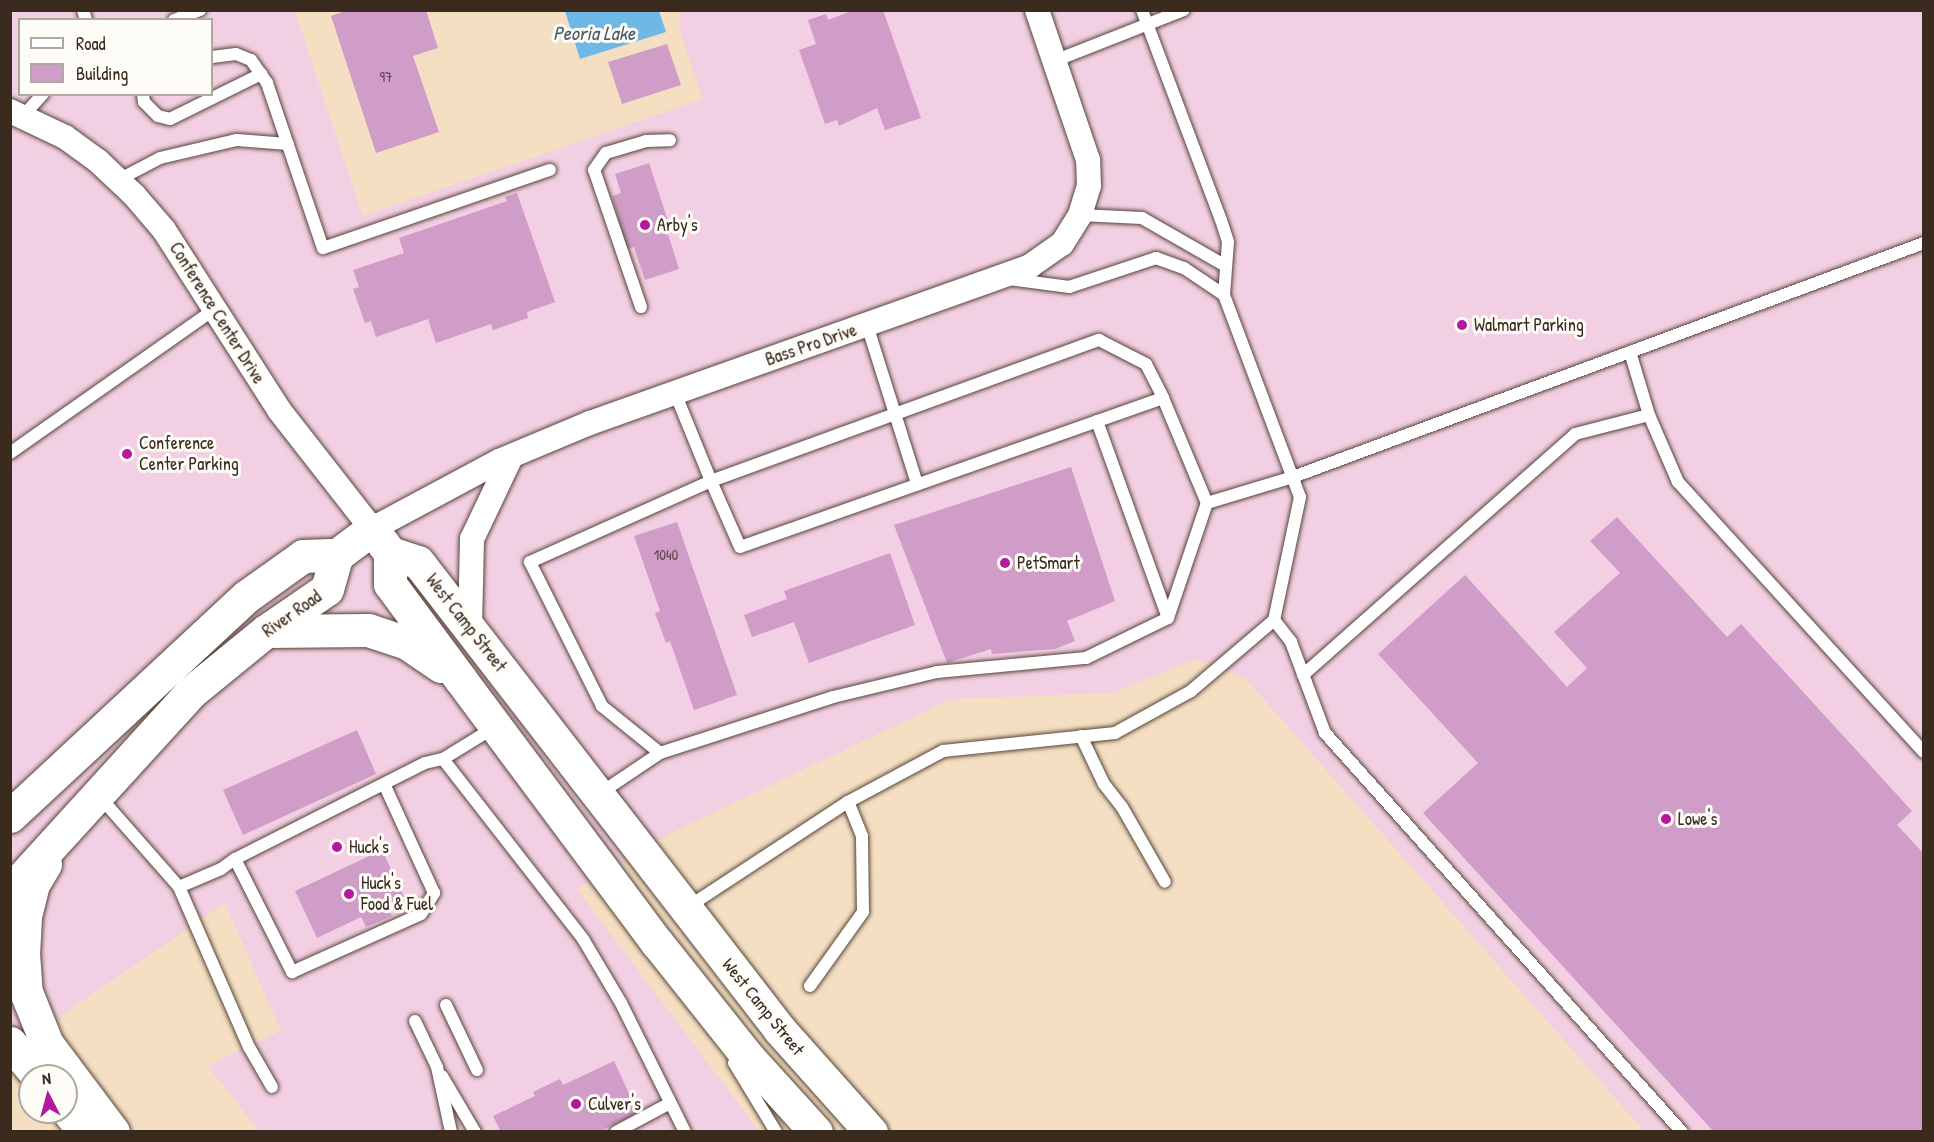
<!DOCTYPE html>
<html>
<head>
<meta charset="utf-8">
<style>
  body { margin:0 }
  #map { position:relative; width:1934px; height:1142px; overflow:hidden; background:#f4dfc3; font-family:"Patrick Hand",sans-serif }
  div>[style] { position:absolute }
  [style*='--x'] { left:calc(var(--x)*1px); top:calc(var(--y)*1px); width:calc(var(--w)*1px); rotate:calc(var(--a)*1deg) }
  .built>* { inset:0; background:#f2cfe2 }
  .water>* { inset:0; background:#6eb8e7 }
  .building>* { inset:0; background:#d09dc9 }
  .roads { filter:drop-shadow(0 0 2px #574537) drop-shadow(0 0 2px #574537) }
  .service>* { height:12px; margin:-6px; padding:0 6px; transform-origin:6px; border-radius:6px; background:#fff }
  .minor>* { height:24px; margin:-12px; padding:0 12px; transform-origin:12px; border-radius:12px; background:#fff }
  .secondary>* { height:33px; margin:-16.5px; padding:0 16.5px; transform-origin:16.5px; border-radius:16.5px; background:#fff }
  .primary>* { height:33px; margin:-16.5px; padding:0 16.5px; transform-origin:16.5px; border-radius:16.5px; background:#fff }
  .dots>* { width:16px; height:16px; translate:-50% -50%; box-sizing:border-box; border:3px solid #fdfcf7; border-radius:50% }
  span { translate:-50% -50%; white-space:nowrap; text-align:center; line-height:1.15; -webkit-text-stroke:6px #fdfcf7; paint-order:stroke }
  .number-label { font-size:15px; color:#604749 }
  .number-label span { -webkit-text-stroke-width:0 }
  .poi-label { font-size:18px; color:#3b2a1e }
  .left { translate:0 -50%; text-align:left }
  .street-label { font-size:18px; color:#3b2a1e }
  .water-label { font-size:20px; color:#4d5c64; font-style:italic }
  .frame { position:absolute; inset:0; border:12px solid #3b2a1e; pointer-events:none }
  .legend { position:absolute; left:18px; top:18px; width:195px; height:78px; box-sizing:border-box; background:#fdfcf7; border:2px solid #afa8a0; margin:0; padding:8px 10px; list-style:none; font-size:18px; color:#3b2a1e }
  .legend li { display:flex; align-items:center; gap:12px; height:30px }
  .legend b { width:30px; border:2px solid #afa8a0 }
  .north { position:absolute; left:18px; top:1064px; width:60px; height:60px; box-sizing:border-box; background:#fdfcf7; border:2px solid #afa8a0; border-radius:50%; rotate:354deg; font-size:16px; font-weight:700; line-height:24px; text-align:center; color:#3b2a1e }
  .north::after { content:''; display:block; margin:auto; width:21px; height:27px; background:#b5179e; clip-path:polygon(50% 0,100% 100%,50% 72%,0 100%) }
</style>
</head>
<body>
<div id="map">
  <div class="built">
    <div style="clip-path:polygon(evenodd,11px 11px,295px 11px,363px 216px,703px 99px,679px 28px,681px 11px,1923px 11px,1923px 1131px,1644px 1131px,1246px 679px,1196px 659px,1113px 693px,951px 699px,669px 834px,577px 889px,759px 1131px,259px 1131px,208px 1066px,281px 1031px,225px 903px,11px 1050px,11px 11px,20px 20px,212px 20px,212px 94px,20px 94px,20px 20px)"></div>
  </div>
  <div class="water">
    <div style="clip-path:polygon(565px 11px,659px 11px,666px 32px,580px 59px)"></div>
  </div>
  <div class="building">
    <div style="clip-path:polygon(348px 10px,426px 10px,438px 48px,413px 56px,439px 132px,376px 153px,331px 16px)"></div>
    <div style="clip-path:polygon(854px 10px,883px 10px,921px 118px,885px 130px,877px 108px,839px 126px,837px 120px,825px 124px,799px 50px,816px 44px,808px 20px,826px 14px,828px 20px)"></div>
    <div style="clip-path:polygon(667px 44px,681px 85px,622px 104px,608px 62px)"></div>
    <div style="clip-path:polygon(649px 163px,672px 233px,668px 234px,679px 269px,645px 280px,634px 247px,627px 249px,612px 196px,621px 193px,615px 174px)"></div>
    <div style="clip-path:polygon(517px 193px,555px 302px,527px 312px,528px 318px,493px 330px,491px 324px,436px 343px,428px 319px,376px 337px,371px 321px,365px 323px,353px 289px,359px 287px,353px 270px,404px 253px,399px 238px,507px 201px,505px 197px)"></div>
    <div style="clip-path:polygon(1071px 467px,1115px 601px,1067px 621px,1075px 641px,1055px 649px,992px 654px,991px 649px,947px 663px,894px 525px)"></div>
    <div style="clip-path:polygon(1617px 517px,1727px 637px,1741px 624px,1912px 811px,1897px 825px,1924px 854px,1924px 1128px,1920px 1132px,1714px 1132px,1423px 813px,1478px 763px,1378px 654px,1465px 575px,1567px 687px,1587px 668px,1554px 632px,1620px 573px,1590px 541px)"></div>
    <div style="clip-path:polygon(677px 522px,737px 695px,694px 710px,670px 641px,666px 643px,655px 613px,660px 611px,634px 536px)"></div>
    <div style="clip-path:polygon(890px 553px,915px 625px,809px 663px,794px 622px,752px 637px,744px 615px,787px 599px,784px 591px)"></div>
    <div style="clip-path:polygon(357px 730px,376px 774px,243px 835px,223px 790px)"></div>
    <div style="clip-path:polygon(382px 850px,404px 897px,387px 905px,392px 916px,366px 927px,361px 917px,317px 938px,295px 891px)"></div>
    <div style="clip-path:polygon(614px 1061px,638px 1113px,599px 1132px,501px 1132px,493px 1116px,535px 1096px,533px 1092px,560px 1079px,563px 1085px)"></div>
  </div>
  <div class="roads">
    <div class="service">
      <div style="--x:83;--y:10;--w:10;--a:73"></div>
      <div style="--x:1142;--y:10;--w:224;--a:69.4"></div>
      <div style="--x:1221;--y:220;--w:23;--a:72"></div>
      <div style="--x:1228;--y:242;--w:53;--a:94.3"></div>
      <div style="--x:1224;--y:295;--w:216;--a:69.4"></div>
      <div style="--x:1300;--y:497;--w:126;--a:101.9"></div>
      <div style="--x:1274;--y:620;--w:28;--a:52"></div>
      <div style="--x:1291;--y:642;--w:97;--a:69.5"></div>
      <div style="--x:1325;--y:733;--w:535;--a:48.18"></div>
      <div style="--x:174;--y:20;--w:28;--a:-21"></div>
      <div style="--x:212;--y:57;--w:24;--a:-7"></div>
      <div style="--x:236;--y:54;--w:16;--a:22"></div>
      <div style="--x:251;--y:60;--w:28;--a:55"></div>
      <div style="--x:267;--y:83;--w:174;--a:71.3"></div>
      <div style="--x:323;--y:248;--w:240;--a:-19"></div>
      <div style="--x:1057;--y:60;--w:136;--a:-21.5"></div>
      <div style="--x:143;--y:94;--w:8;--a:83"></div>
      <div style="--x:144;--y:102;--w:20;--a:45"></div>
      <div style="--x:158;--y:116;--w:12;--a:14"></div>
      <div style="--x:170;--y:119;--w:102;--a:-26.3"></div>
      <div style="--x:23;--y:116;--w:30;--a:-48"></div>
      <div style="--x:118;--y:180;--w:47;--a:-27.6"></div>
      <div style="--x:160;--y:158;--w:79;--a:-13.2"></div>
      <div style="--x:237;--y:140;--w:51;--a:4.5"></div>
      <div style="--x:1080;--y:215;--w:62;--a:2.8"></div>
      <div style="--x:1142;--y:218;--w:95;--a:29.8"></div>
      <div style="--x:1009;--y:279;--w:61;--a:7.6"></div>
      <div style="--x:1069;--y:287;--w:92;--a:-18.4"></div>
      <div style="--x:1156;--y:258;--w:30;--a:20"></div>
      <div style="--x:1184;--y:268;--w:48;--a:34"></div>
      <div style="--x:641;--y:307;--w:145;--a:-108.9"></div>
      <div style="--x:594;--y:170;--w:21;--a:-55"></div>
      <div style="--x:606;--y:153;--w:42;--a:-16.7"></div>
      <div style="--x:646;--y:141;--w:24;--a:-2"></div>
      <div style="--x:867;--y:325;--w:167;--a:72.5"></div>
      <div style="--x:1099;--y:340;--w:53;--a:27.1"></div>
      <div style="--x:1146;--y:364;--w:38;--a:63"></div>
      <div style="--x:1163;--y:398;--w:448;--a:160.6"></div>
      <div style="--x:740;--y:547;--w:72;--a:-113.7"></div>
      <div style="--x:711;--y:481;--w:413;--a:-20"></div>
      <div style="--x:1630;--y:352;--w:66;--a:73.2"></div>
      <div style="--x:1649;--y:415;--w:73;--a:66.6"></div>
      <div style="--x:1678;--y:482;--w:365;--a:47.7"></div>
      <div style="--x:1163;--y:398;--w:114;--a:67.3"></div>
      <div style="--x:1097;--y:421;--w:209;--a:70.2"></div>
      <div style="--x:10;--y:453;--w:251;--a:-35.1"></div>
      <div style="--x:1303;--y:675;--w:363;--a:-41.5"></div>
      <div style="--x:1575;--y:434;--w:76;--a:-14.4"></div>
      <div style="--x:1081;--y:736;--w:53;--a:64.4"></div>
      <div style="--x:1104;--y:784;--w:29;--a:52"></div>
      <div style="--x:1122;--y:807;--w:86;--a:60.2"></div>
      <div style="--x:660;--y:753;--w:182;--a:-17.9"></div>
      <div style="--x:833;--y:697;--w:107;--a:-13.5"></div>
      <div style="--x:937;--y:672;--w:150;--a:-5.4"></div>
      <div style="--x:1086;--y:658;--w:91;--a:-26"></div>
      <div style="--x:1168;--y:618;--w:121;--a:-71.3"></div>
      <div style="--x:1207;--y:503;--w:90;--a:-16.8"></div>
      <div style="--x:1293;--y:477;--w:673;--a:-20.35"></div>
      <div style="--x:443;--y:759;--w:228;--a:52.1"></div>
      <div style="--x:583;--y:939;--w:74;--a:59.3"></div>
      <div style="--x:621;--y:1003;--w:144;--a:63.6"></div>
      <div style="--x:599;--y:794;--w:73;--a:-33.9"></div>
      <div style="--x:660;--y:753;--w:75;--a:-141"></div>
      <div style="--x:602;--y:706;--w:161;--a:-116.6"></div>
      <div style="--x:530;--y:562;--w:198;--a:-24.1"></div>
      <div style="--x:711;--y:481;--w:95;--a:-112.2"></div>
      <div style="--x:100;--y:797;--w:120;--a:48.7"></div>
      <div style="--x:179;--y:887;--w:175;--a:66.4"></div>
      <div style="--x:249;--y:1047;--w:46;--a:60.1"></div>
      <div style="--x:235;--y:859;--w:127;--a:63.2"></div>
      <div style="--x:292;--y:972;--w:141;--a:-24.2"></div>
      <div style="--x:421;--y:914;--w:25;--a:-58"></div>
      <div style="--x:434;--y:893;--w:118;--a:-114.6"></div>
      <div style="--x:179;--y:887;--w:46;--a:-23.2"></div>
      <div style="--x:221;--y:869;--w:17;--a:-36"></div>
      <div style="--x:235;--y:859;--w:213;--a:-26.8"></div>
      <div style="--x:425;--y:763;--w:18;--a:-13"></div>
      <div style="--x:443;--y:759;--w:61;--a:-31.6"></div>
      <div style="--x:688;--y:907;--w:191;--a:-33.3"></div>
      <div style="--x:848;--y:802;--w:108;--a:-28.2"></div>
      <div style="--x:943;--y:751;--w:173;--a:-6"></div>
      <div style="--x:1115;--y:733;--w:87;--a:-28.9"></div>
      <div style="--x:1191;--y:691;--w:109;--a:-40.5"></div>
      <div style="--x:810;--y:986;--w:91;--a:-54.4"></div>
      <div style="--x:863;--y:912;--w:76;--a:-90.8"></div>
      <div style="--x:862;--y:836;--w:37;--a:-112"></div>
      <div style="--x:446;--y:1005;--w:72;--a:64.5"></div>
      <div style="--x:415;--y:1021;--w:51;--a:64.4"></div>
      <div style="--x:437;--y:1067;--w:66;--a:77.8"></div>
      <div style="--x:734;--y:1063;--w:81;--a:58.7"></div>
      <div style="--x:442;--y:1076;--w:65;--a:59.5"></div>
      <div style="--x:616;--y:1132;--w:61;--a:-28.2"></div>
    </div>
    <div class="minor">
      <div style="--x:10;--y:111;--w:61;--a:25.3"></div>
      <div style="--x:65;--y:137;--w:41;--a:36"></div>
      <div style="--x:98;--y:161;--w:50;--a:43.4"></div>
      <div style="--x:134;--y:195;--w:46;--a:49.4"></div>
      <div style="--x:164;--y:230;--w:214;--a:57.4"></div>
      <div style="--x:279;--y:410;--w:151;--a:52"></div>
      <div style="--x:372;--y:529;--w:144;--a:-28.2"></div>
      <div style="--x:499;--y:461;--w:99;--a:-22.7"></div>
      <div style="--x:590;--y:423;--w:467;--a:-19.6"></div>
      <div style="--x:1030;--y:266;--w:39;--a:-35"></div>
      <div style="--x:1062;--y:244;--w:34;--a:-58"></div>
      <div style="--x:1080;--y:215;--w:30;--a:-73"></div>
      <div style="--x:1089;--y:186;--w:26;--a:-92"></div>
      <div style="--x:1088;--y:160;--w:158;--a:-108.8"></div>
      <div style="--x:470;--y:627;--w:88;--a:-88.7"></div>
      <div style="--x:472;--y:539;--w:91;--a:-64.6"></div>
    </div>
    <div class="secondary">
      <div style="--x:390;--y:553;--w:29;--a:18"></div>
      <div style="--x:418;--y:562;--w:592;--a:52.28"></div>
      <div style="--x:780;--y:1030;--w:137;--a:48.3"></div>
      <div style="--x:390;--y:553;--w:31;--a:90"></div>
      <div style="--x:390;--y:584;--w:119;--a:53.5"></div>
      <div style="--x:461;--y:680;--w:329;--a:53.3"></div>
      <div style="--x:658;--y:944;--w:144;--a:51.5"></div>
      <div style="--x:748;--y:1057;--w:101;--a:47.8"></div>
      <div style="--x:337;--y:555;--w:44;--a:-36.6"></div>
      <div style="--x:372;--y:529;--w:30;--a:53"></div>
      <div style="--x:266;--y:631;--w:102;--a:-0.6"></div>
      <div style="--x:368;--y:630;--w:41;--a:18.4"></div>
      <div style="--x:407;--y:643;--w:41;--a:34.1"></div>
      <div style="--x:10;--y:816;--w:323;--a:-42.9"></div>
      <div style="--x:247;--y:596;--w:69;--a:-35.5"></div>
      <div style="--x:303;--y:556;--w:34;--a:-2"></div>
      <div style="--x:45;--y:864;--w:23;--a:121"></div>
      <div style="--x:33;--y:884;--w:34;--a:104"></div>
      <div style="--x:25;--y:917;--w:36;--a:93"></div>
      <div style="--x:23;--y:953;--w:39;--a:86"></div>
      <div style="--x:26;--y:992;--w:56;--a:68"></div>
      <div style="--x:47;--y:1044;--w:110;--a:53.1"></div>
      <div style="--x:10;--y:891;--w:268;--a:-47.7"></div>
      <div style="--x:190;--y:693;--w:98;--a:-39.2"></div>
      <div style="--x:266;--y:631;--w:74;--a:-34.5"></div>
      <div style="--x:327;--y:589;--w:35;--a:-74"></div>
    </div>
    <div class="primary">
      <div style="--x:10;--y:1043;--w:43;--a:49.7"></div>
      <div style="--x:66;--y:1109;--w:30;--a:50"></div>
    </div>
  </div>
  <div class="dots">
    <div style="left:645px;top:225px;background:#b5179e"></div>
    <div style="left:1462px;top:325px;background:#b5179e"></div>
    <div style="left:127px;top:454px;background:#b5179e"></div>
    <div style="left:1005px;top:563px;background:#b5179e"></div>
    <div style="left:1666px;top:819px;background:#b5179e"></div>
    <div style="left:337px;top:847px;background:#b5179e"></div>
    <div style="left:349px;top:894px;background:#b5179e"></div>
    <div style="left:576px;top:1104px;background:#b5179e"></div>
  </div>
  <div class="number-label">
    <span style="left:386px;top:77px">97</span>
    <span style="left:666px;top:555px">1040</span>
  </div>
  <div class="poi-label">
    <span class="left" style="left:657px;top:225px">Arby's</span>
    <span class="left" style="left:1474px;top:325px">Walmart Parking</span>
    <span class="left" style="left:139px;top:454px">Conference<br>Center Parking</span>
    <span class="left" style="left:1017px;top:563px">PetSmart</span>
    <span class="left" style="left:1678px;top:819px">Lowe's</span>
    <span class="left" style="left:349px;top:847px">Huck's</span>
    <span class="left" style="left:361px;top:894px">Huck's<br>Food &amp; Fuel</span>
    <span class="left" style="left:588px;top:1104px">Culver's</span>
  </div>
  <div class="street-label">
    <span style="left:217px;top:313px;rotate:58deg">Conference Center Drive</span>
    <span style="left:811px;top:345px;rotate:-19deg">Bass Pro Drive</span>
    <span style="left:292px;top:614px;rotate:-35deg">River Road</span>
    <span style="left:466px;top:623px;rotate:52deg">West Camp Street</span>
    <span style="left:763px;top:1007px;rotate:51deg">West Camp Street</span>
  </div>
  <div class="water-label">
    <span style="left:594px;top:32px">Peoria Lake</span>
  </div>
  <div class="frame"></div>
  <ul class="legend">
  <li><b style="height:8px;background:#fff"></b>Road</li>
  <li><b style="height:16px;background:#d09dc9"></b>Building</li>
  </ul>
  <div class="north">N</div>
</div>
</body>
</html>
